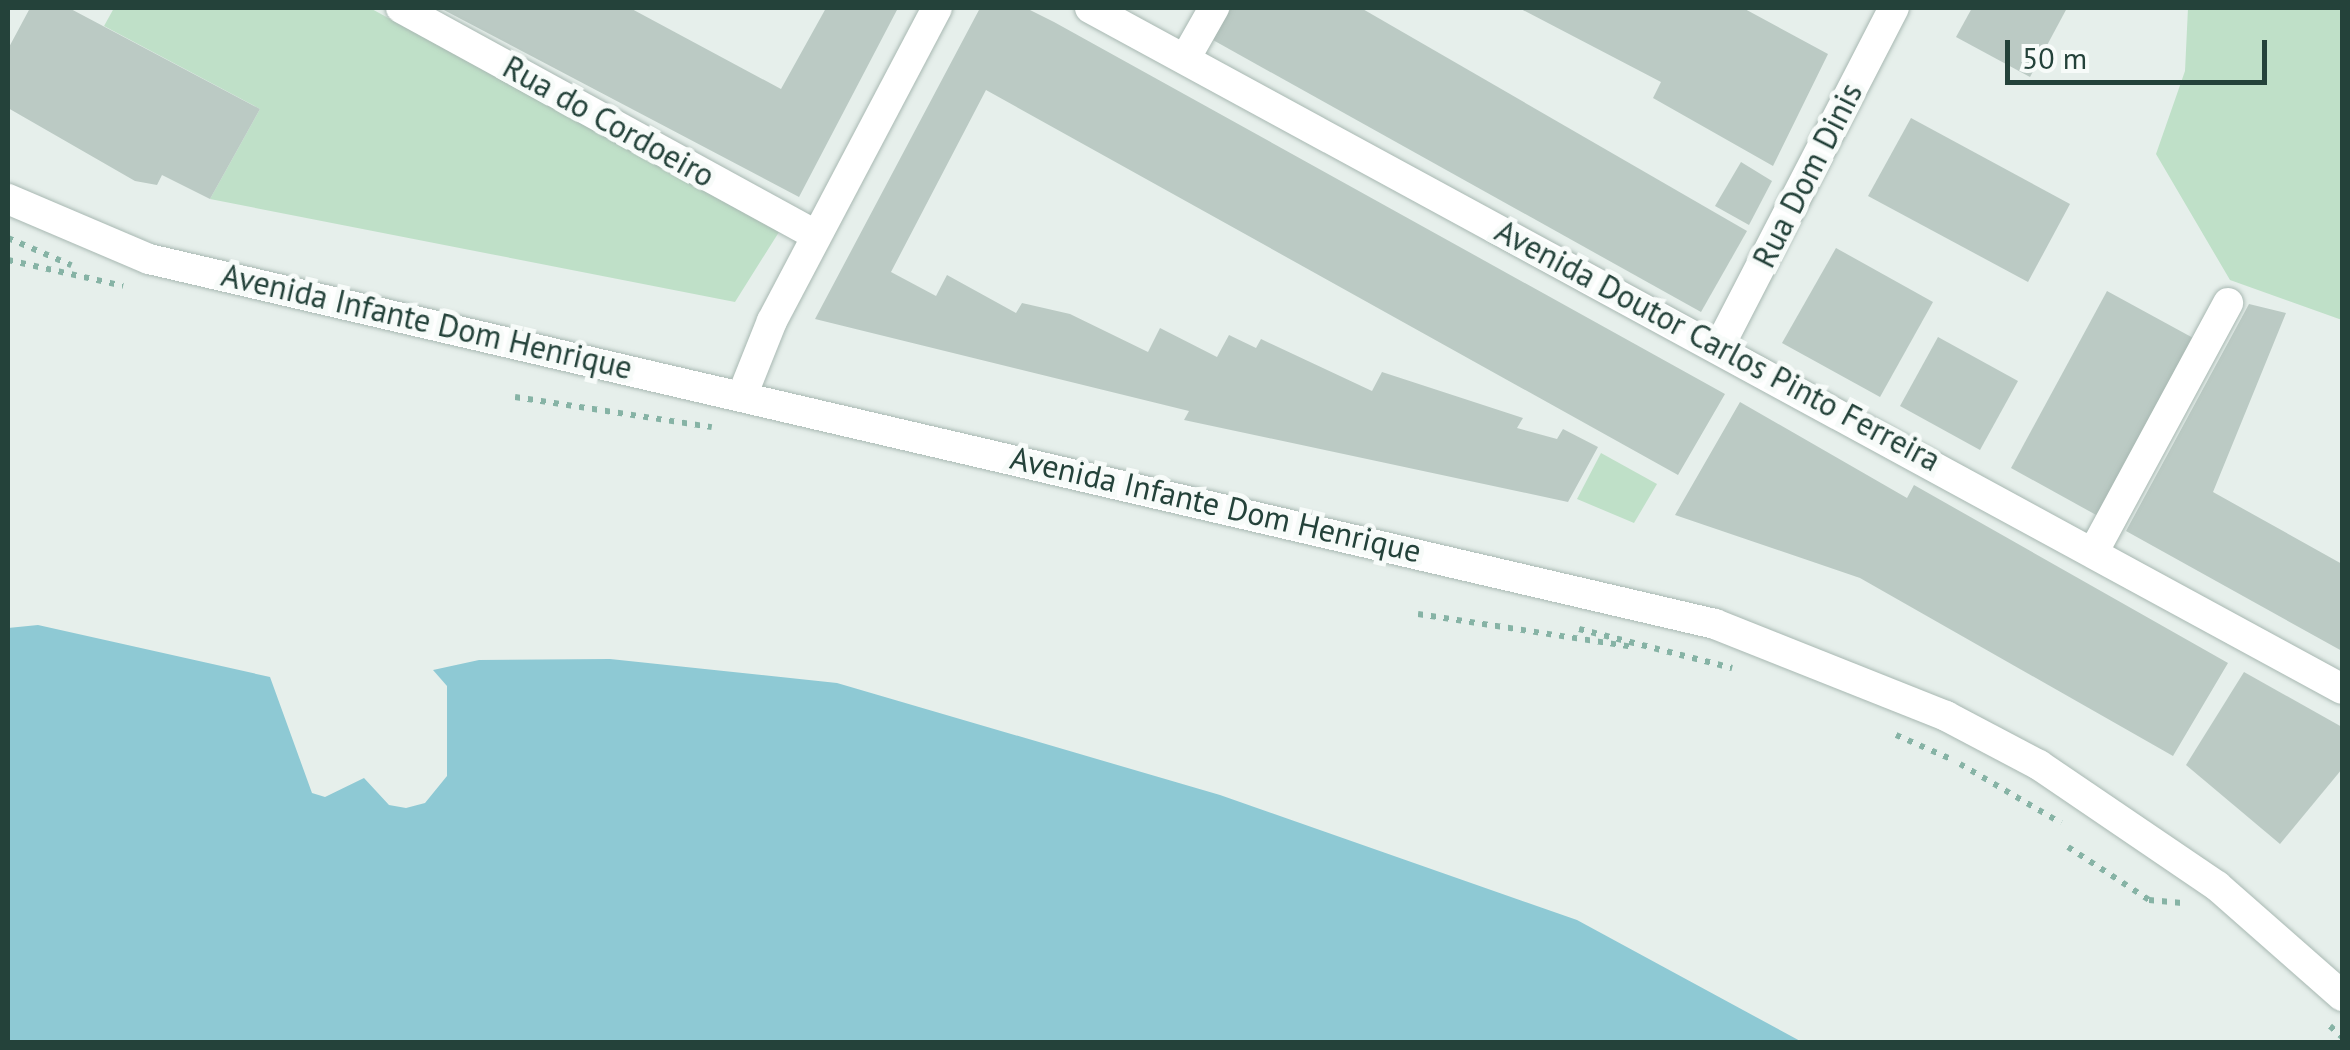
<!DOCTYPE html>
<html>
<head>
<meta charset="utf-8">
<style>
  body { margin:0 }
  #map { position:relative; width:2350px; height:1050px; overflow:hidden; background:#e6efeb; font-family:"PT Sans",sans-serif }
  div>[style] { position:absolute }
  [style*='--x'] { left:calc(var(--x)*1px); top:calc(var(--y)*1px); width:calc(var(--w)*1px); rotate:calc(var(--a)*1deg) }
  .green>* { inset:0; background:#bfe0c8 }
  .water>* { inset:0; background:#8ec9d4 }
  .building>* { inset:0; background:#bbcac4 }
  .path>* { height:6px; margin-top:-3px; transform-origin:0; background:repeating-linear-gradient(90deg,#86b3a5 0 5px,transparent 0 13px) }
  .roads { filter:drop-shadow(0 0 2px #a8b8b2) drop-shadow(0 0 2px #a8b8b2) }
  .street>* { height:30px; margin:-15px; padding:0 15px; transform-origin:15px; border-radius:15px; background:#fff }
  .secondary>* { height:30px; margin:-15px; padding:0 15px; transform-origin:15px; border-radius:15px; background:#fff }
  span { translate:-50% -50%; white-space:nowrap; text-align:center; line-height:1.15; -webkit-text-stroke:10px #f7fbf9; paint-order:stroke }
  .street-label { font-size:32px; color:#24423a }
  .frame { position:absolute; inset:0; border:10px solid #24423a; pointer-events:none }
  .scale { position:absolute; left:2005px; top:40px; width:262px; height:45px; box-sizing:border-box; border:5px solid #24423a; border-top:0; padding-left:12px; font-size:30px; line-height:35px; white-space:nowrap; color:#24423a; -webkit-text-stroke:8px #f7fbf9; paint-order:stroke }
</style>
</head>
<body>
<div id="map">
  <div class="green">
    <div style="clip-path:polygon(114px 8px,370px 8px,779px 232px,735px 302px,210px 199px,260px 109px,104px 26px)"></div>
    <div style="clip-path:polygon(2188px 8px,2342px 8px,2342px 320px,2230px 280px,2156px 154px,2185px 71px)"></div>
    <div style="clip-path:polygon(1601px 453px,1657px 484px,1634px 523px,1577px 499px)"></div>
  </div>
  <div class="water">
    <div style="clip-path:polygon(38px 625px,270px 677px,312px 793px,325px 797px,364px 778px,389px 805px,406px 808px,425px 803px,447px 776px,447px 686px,433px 670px,479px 660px,610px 659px,837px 683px,1220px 795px,1577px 920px,1802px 1042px,8px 1042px,8px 628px)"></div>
  </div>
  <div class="building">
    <div style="clip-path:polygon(30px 8px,69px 8px,260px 109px,210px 199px,162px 175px,157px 185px,135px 181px,8px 108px,8px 49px)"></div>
    <div style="clip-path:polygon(440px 8px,630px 8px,781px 89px,826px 8px,898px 8px,799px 197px)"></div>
    <div style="clip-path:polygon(980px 8px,1026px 8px,1054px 22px,1725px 394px,1678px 475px,986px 90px,891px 272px,936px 296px,947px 275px,1016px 313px,1022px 303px,1070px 314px,1148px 352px,1160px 328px,1217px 357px,1229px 335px,1256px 348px,1261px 339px,1372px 391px,1382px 372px,1523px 418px,1517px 428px,1557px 439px,1563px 429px,1598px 447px,1568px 502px,1184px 420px,1189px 411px,815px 319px)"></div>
    <div style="clip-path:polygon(1231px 8px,1361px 8px,1747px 231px,1701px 312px,1213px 40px)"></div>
    <div style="clip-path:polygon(1519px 8px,1743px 8px,1828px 54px,1773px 166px,1653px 98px,1661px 82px)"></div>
    <div style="clip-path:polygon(1972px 8px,2067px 8px,2030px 77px,1956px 37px)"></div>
    <div style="clip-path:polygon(1911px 118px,2070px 204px,2028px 282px,1868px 196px)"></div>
    <div style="clip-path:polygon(1741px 162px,1772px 181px,1749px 225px,1715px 206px)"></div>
    <div style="clip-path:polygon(1836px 248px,1933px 302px,1880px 397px,1782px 343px)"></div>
    <div style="clip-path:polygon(2107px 291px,2195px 339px,2098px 516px,2011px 468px)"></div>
    <div style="clip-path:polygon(2249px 304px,2286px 313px,2213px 492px,2342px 564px,2342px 651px,2126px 531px)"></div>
    <div style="clip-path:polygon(1938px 337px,2018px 381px,1980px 450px,1900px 406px)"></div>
    <div style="clip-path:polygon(1740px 402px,1907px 498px,1914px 485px,2228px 663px,2173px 756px,1860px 578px,1675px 515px)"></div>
    <div style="clip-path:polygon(2244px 672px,2342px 727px,2342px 769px,2280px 844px,2186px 765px)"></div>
  </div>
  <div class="path">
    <div style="--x:8;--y:238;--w:69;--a:23.2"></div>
    <div style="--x:8;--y:260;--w:118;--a:12.7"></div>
    <div style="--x:515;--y:397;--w:199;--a:8.7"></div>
    <div style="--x:1418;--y:614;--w:219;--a:8.7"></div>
    <div style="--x:1579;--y:629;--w:158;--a:14.3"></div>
    <div style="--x:1896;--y:735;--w:58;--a:23.5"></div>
    <div style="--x:1960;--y:764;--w:117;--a:30.3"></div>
    <div style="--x:2068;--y:847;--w:97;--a:33.2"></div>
    <div style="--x:2149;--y:900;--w:36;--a:5"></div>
    <div style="--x:2330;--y:1026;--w:16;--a:43"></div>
  </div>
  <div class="roads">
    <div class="street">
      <div style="--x:401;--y:8;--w:473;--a:28.7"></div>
      <div style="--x:1090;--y:8;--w:1425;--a:28.54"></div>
      <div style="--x:1185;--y:59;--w:59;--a:-60.4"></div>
      <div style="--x:1721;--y:343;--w:377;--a:-62.7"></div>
      <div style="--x:744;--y:391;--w:75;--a:-68.2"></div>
      <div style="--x:772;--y:321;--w:354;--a:-62.2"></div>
      <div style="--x:2094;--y:551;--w:282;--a:-61.6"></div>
    </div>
    <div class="secondary">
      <div style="--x:8;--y:199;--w:153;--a:23.1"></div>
      <div style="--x:149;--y:259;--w:1608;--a:13.12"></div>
      <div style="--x:1715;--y:624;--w:249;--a:21.7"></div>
      <div style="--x:1946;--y:716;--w:105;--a:27.8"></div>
      <div style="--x:2039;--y:765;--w:215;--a:34.2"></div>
      <div style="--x:2217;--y:886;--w:167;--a:41.3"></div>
    </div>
  </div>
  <div class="street-label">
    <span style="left:609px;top:121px;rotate:29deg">Rua do Cordoeiro</span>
    <span style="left:1807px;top:175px;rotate:-63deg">Rua Dom Dinis</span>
    <span style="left:427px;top:321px;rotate:13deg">Avenida Infante Dom Henrique</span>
    <span style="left:1718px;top:345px;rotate:28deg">Avenida Doutor Carlos Pinto Ferreira</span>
    <span style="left:1216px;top:504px;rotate:13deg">Avenida Infante Dom Henrique</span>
  </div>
  <div class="frame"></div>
  <div class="scale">50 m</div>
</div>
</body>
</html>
